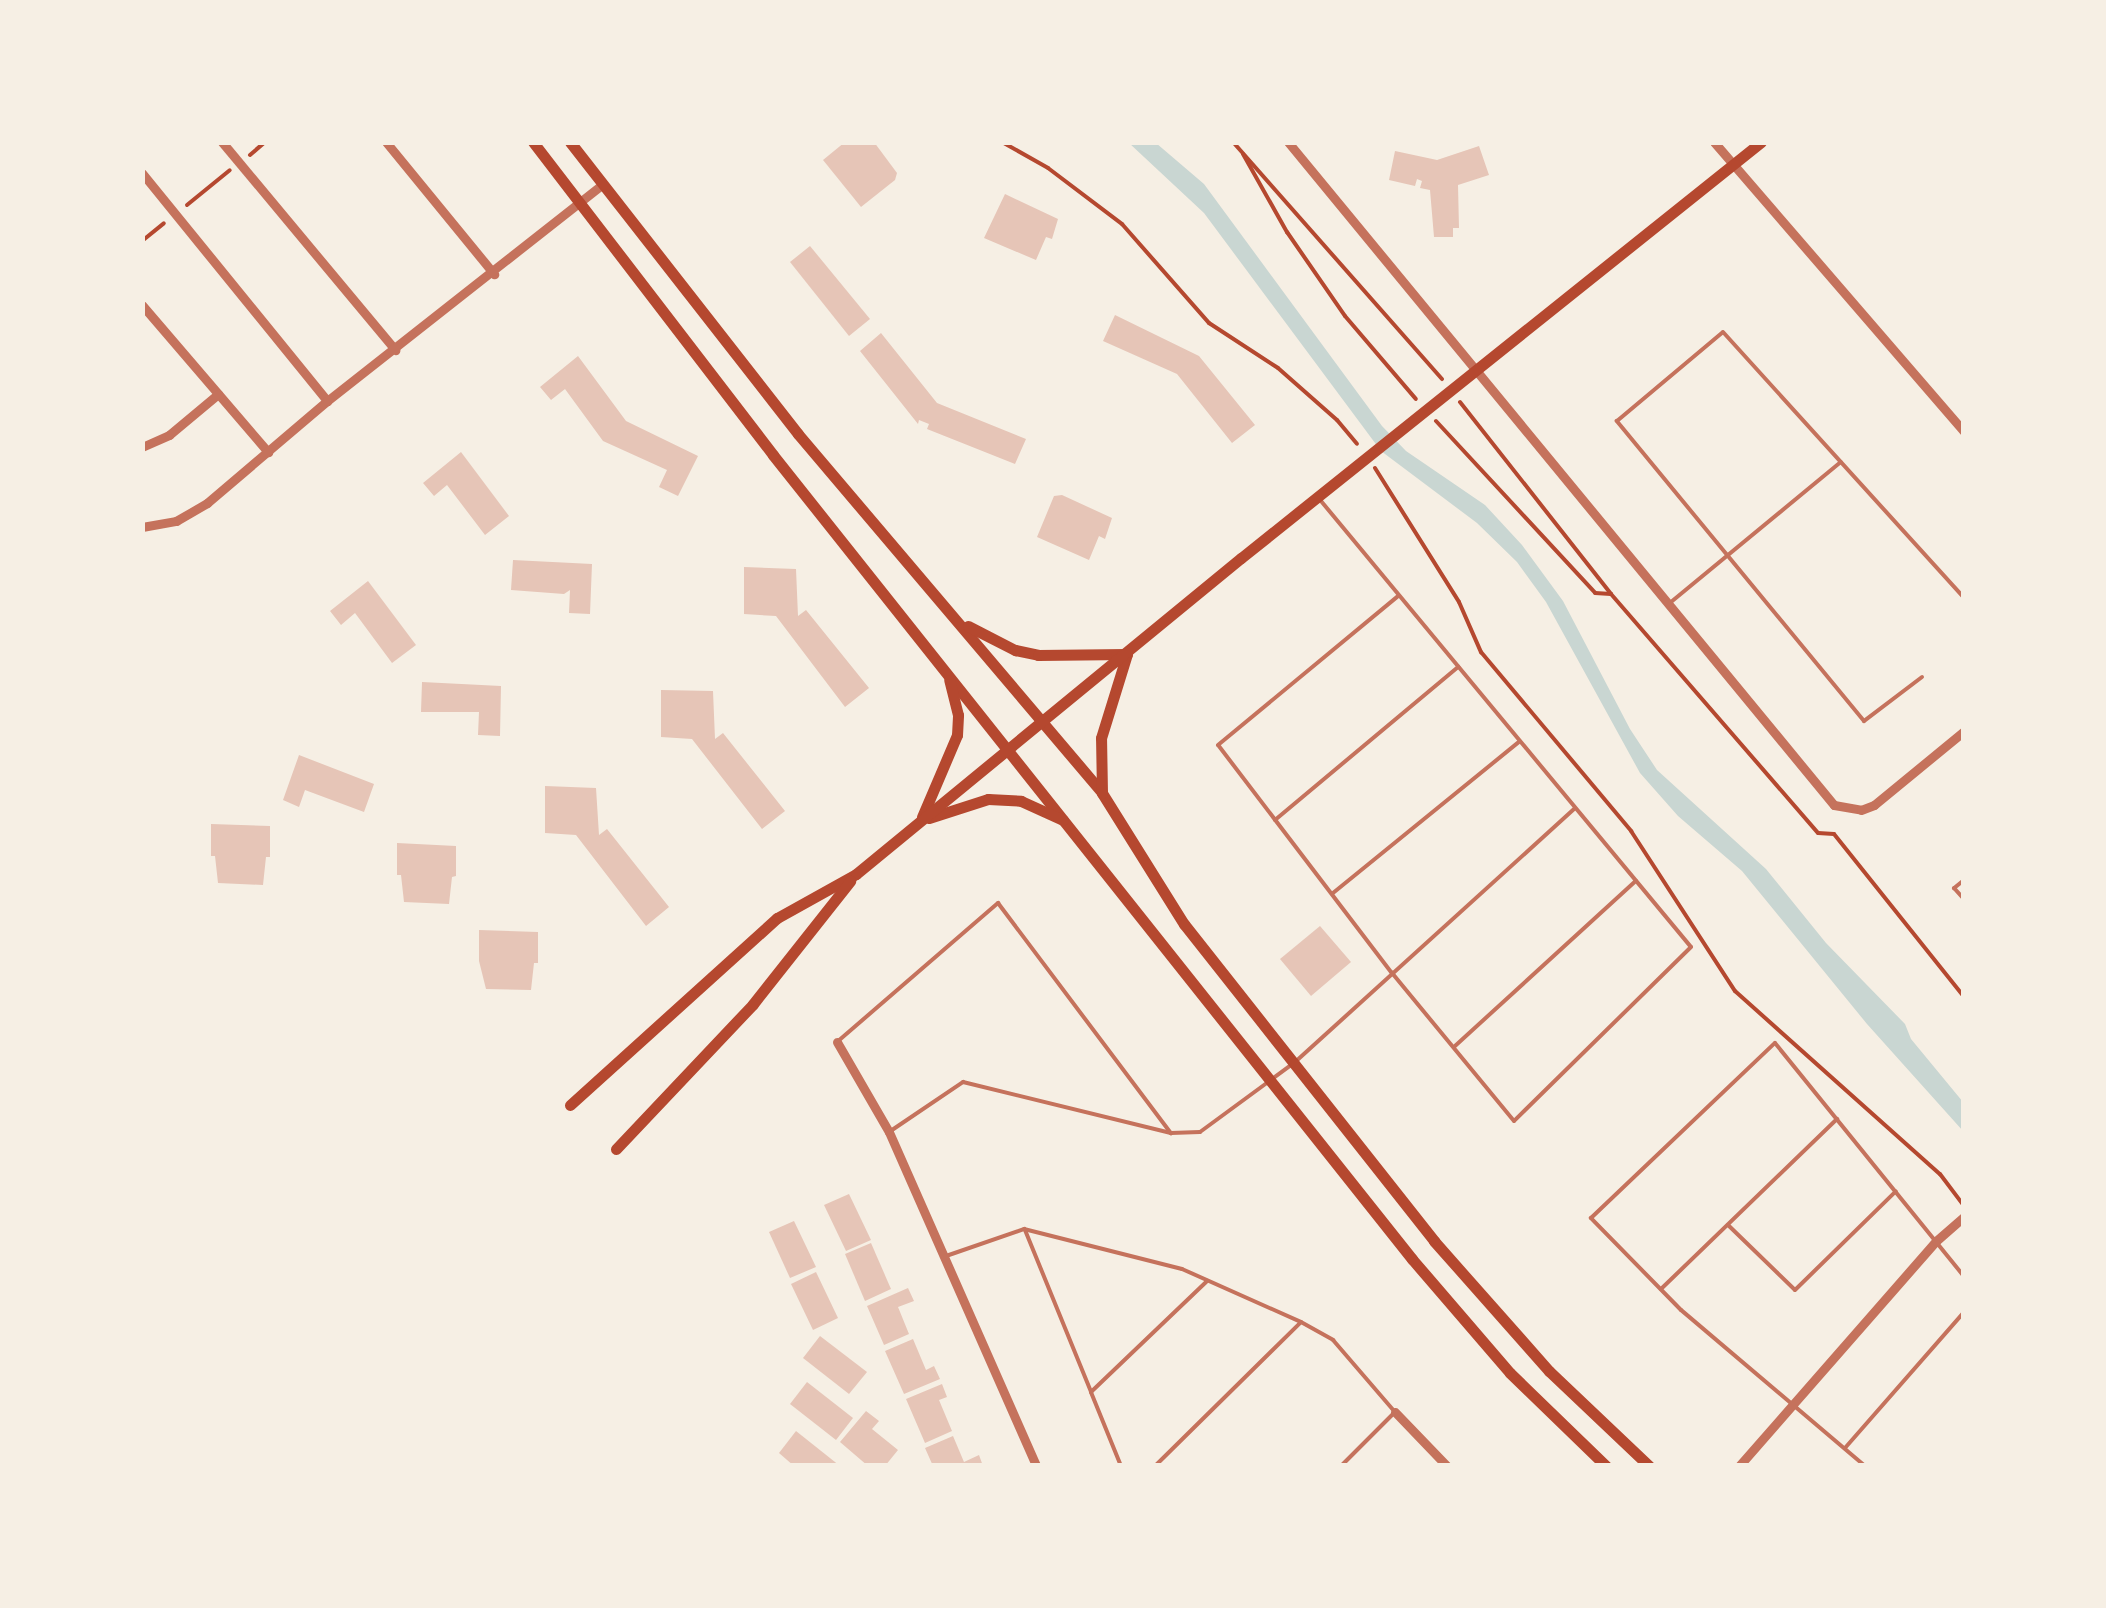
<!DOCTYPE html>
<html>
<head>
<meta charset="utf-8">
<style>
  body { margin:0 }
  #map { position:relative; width:2106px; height:1608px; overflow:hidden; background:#f6efe4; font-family:Poppins,sans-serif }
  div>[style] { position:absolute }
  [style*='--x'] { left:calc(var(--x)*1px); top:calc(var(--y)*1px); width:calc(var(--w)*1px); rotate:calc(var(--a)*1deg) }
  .water>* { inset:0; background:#c9d6d2 }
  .building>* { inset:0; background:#e6c5b7 }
  .path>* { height:4px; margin:-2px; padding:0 2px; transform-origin:2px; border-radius:2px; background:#b5482f }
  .service>* { height:4px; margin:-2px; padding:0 2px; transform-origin:2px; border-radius:2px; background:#c5725c }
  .minor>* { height:9px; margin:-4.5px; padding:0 4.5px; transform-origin:4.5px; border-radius:4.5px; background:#c5725c }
  .secondary>* { height:11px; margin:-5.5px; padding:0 5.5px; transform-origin:5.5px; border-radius:5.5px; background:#b5482f }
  span { translate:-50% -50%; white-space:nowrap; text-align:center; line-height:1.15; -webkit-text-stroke:8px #f6efe4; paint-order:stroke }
  .frame { position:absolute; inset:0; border:145px solid #f6efe4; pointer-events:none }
</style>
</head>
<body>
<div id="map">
  <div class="water">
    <div style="clip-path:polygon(1129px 143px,1156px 143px,1204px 184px,1382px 426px,1406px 451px,1485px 505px,1522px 545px,1563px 601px,1630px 729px,1657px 770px,1766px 869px,1826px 943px,1905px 1024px,1911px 1039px,1963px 1102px,1963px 1131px,1867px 1024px,1742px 871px,1678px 816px,1640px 773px,1546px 602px,1517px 562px,1477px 523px,1381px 451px,1204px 213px)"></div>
  </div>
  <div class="building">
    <div style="clip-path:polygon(845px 142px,874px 142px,897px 173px,895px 180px,861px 207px,823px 160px)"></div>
    <div style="clip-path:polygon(1479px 146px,1489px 175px,1458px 185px,1459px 228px,1453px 228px,1453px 237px,1434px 237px,1430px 190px,1420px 188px,1422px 181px,1417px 179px,1415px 186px,1389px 180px,1395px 151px,1437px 160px)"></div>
    <div style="clip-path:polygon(1005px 194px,1058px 219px,1052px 239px,1046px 237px,1036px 260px,984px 238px)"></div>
    <div style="clip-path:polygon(810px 246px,870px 319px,849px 336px,790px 262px)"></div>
    <div style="clip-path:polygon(1115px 315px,1199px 356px,1255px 425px,1232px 443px,1177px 374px,1103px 341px)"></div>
    <div style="clip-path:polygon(881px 333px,937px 403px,1026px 439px,1015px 464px,927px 429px,929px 424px,919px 420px,918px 424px,860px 351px)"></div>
    <div style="clip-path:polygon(578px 356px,626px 421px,698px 456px,678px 496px,659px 487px,667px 470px,603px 441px,565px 389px,551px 400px,540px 387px)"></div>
    <div style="clip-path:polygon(461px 452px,509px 516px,485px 535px,447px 485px,434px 496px,423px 483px)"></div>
    <div style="clip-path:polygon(1062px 495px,1112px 518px,1105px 539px,1099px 536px,1089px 560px,1037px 537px,1054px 496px)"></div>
    <div style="clip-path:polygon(513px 560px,592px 564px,590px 614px,569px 613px,570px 590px,564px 594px,511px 590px)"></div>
    <div style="clip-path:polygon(744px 567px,796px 569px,798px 616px,806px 610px,869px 688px,845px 707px,776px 616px,744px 614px)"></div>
    <div style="clip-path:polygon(368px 581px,416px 645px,392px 663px,355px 613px,341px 625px,330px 611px)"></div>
    <div style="clip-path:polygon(422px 682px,501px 686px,500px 736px,478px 735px,479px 712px,421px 712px)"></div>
    <div style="clip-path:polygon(661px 690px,713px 691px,715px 739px,723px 733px,785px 811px,762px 829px,692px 739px,661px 737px)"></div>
    <div style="clip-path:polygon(299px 755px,374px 784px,364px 812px,305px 790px,299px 807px,283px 800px)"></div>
    <div style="clip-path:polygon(545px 786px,596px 788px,599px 835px,607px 829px,669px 907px,646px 926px,576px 835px,545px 833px)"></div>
    <div style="clip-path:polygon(211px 824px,270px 826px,270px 857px,266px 857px,263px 885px,218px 883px,215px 856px,211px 856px)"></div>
    <div style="clip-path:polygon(397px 843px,456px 846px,456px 876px,452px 877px,449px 904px,404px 902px,401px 875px,397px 875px)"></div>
    <div style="clip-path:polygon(1320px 926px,1351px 962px,1311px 996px,1280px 959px)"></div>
    <div style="clip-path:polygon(479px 930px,538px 932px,538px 963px,534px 963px,531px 990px,486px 989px,479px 961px)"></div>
    <div style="clip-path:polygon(849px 1194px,871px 1240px,846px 1251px,824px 1205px)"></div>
    <div style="clip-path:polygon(794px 1221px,816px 1267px,790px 1278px,769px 1232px)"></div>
    <div style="clip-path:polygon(871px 1243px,891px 1289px,865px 1301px,845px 1254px)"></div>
    <div style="clip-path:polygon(816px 1272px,838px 1318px,813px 1330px,791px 1284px)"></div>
    <div style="clip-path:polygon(908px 1288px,914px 1301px,898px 1307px,909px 1334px,884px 1345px,867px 1306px)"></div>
    <div style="clip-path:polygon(820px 1336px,867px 1372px,849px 1394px,803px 1358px)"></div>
    <div style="clip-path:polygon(913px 1339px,926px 1370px,934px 1366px,940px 1379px,904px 1394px,885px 1351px)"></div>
    <div style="clip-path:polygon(807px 1382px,853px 1418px,836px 1440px,790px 1404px)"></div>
    <div style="clip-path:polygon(942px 1384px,947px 1397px,939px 1400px,952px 1431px,925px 1443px,906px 1399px)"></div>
    <div style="clip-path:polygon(866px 1411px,879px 1421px,872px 1429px,898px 1450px,885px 1466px,868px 1466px,840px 1442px)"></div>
    <div style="clip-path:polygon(796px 1431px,840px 1466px,794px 1466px,779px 1453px)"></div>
    <div style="clip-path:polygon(953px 1436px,964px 1462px,979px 1455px,983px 1466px,933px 1466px,925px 1448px)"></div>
  </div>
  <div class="path">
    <div style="--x:1002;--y:142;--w:53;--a:29.5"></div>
    <div style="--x:1048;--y:168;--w:93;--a:37.1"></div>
    <div style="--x:1122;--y:224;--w:132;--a:48.7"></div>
    <div style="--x:1209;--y:323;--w:82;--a:33.1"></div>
    <div style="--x:1278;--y:368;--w:79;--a:41.4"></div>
    <div style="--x:1337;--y:420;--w:31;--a:50"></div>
    <div style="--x:1233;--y:142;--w:316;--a:48.6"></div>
    <div style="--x:1243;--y:154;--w:90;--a:60.6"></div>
    <div style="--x:1287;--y:232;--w:102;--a:55.4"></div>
    <div style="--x:1345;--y:316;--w:109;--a:49.5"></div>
    <div style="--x:250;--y:155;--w:20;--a:-41"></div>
    <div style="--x:187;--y:205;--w:55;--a:-39.1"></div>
    <div style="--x:142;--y:241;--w:28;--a:-39"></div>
    <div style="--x:1460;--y:402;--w:244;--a:51.8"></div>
    <div style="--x:1611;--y:594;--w:316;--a:49.1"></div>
    <div style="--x:1818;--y:833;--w:16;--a:4"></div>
    <div style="--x:1834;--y:834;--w:208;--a:51.4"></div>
    <div style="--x:1436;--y:421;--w:234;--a:47.2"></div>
    <div style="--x:1595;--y:593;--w:16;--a:4"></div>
    <div style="--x:1375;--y:468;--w:158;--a:57.9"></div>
    <div style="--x:1459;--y:602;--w:55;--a:66.3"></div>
    <div style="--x:1481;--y:652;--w:234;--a:50"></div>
    <div style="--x:1631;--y:831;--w:191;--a:57"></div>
    <div style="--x:1735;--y:991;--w:275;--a:41.8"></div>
    <div style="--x:1940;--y:1174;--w:38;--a:53"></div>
  </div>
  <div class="service">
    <div style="--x:1321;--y:501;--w:579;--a:50.32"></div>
    <div style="--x:1691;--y:947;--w:248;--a:135.5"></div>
    <div style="--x:1514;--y:1121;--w:193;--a:-129.5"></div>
    <div style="--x:1391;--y:972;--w:285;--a:-127.3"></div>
    <div style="--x:1218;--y:745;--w:234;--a:-39.6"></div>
    <div style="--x:1671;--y:602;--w:220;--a:-39.5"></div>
    <div style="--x:1922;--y:677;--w:73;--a:142.8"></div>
    <div style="--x:1864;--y:721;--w:389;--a:-129.5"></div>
    <div style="--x:1617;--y:421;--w:138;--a:-40"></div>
    <div style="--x:1723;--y:332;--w:359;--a:47.8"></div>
    <div style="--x:1275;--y:820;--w:239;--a:-39.9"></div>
    <div style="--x:1964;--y:880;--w:13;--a:141"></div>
    <div style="--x:1954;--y:888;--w:15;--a:48"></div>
    <div style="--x:1333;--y:893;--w:240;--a:-39.1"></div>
    <div style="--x:837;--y:1042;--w:213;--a:-40.8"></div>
    <div style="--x:998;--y:903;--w:288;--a:53.1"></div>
    <div style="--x:1171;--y:1133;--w:29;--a:-2"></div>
    <div style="--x:1200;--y:1132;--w:117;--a:-36.3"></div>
    <div style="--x:1294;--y:1063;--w:378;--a:-42.2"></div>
    <div style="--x:1455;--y:1046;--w:245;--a:-42.4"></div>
    <div style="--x:892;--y:1130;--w:86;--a:-34.1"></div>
    <div style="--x:963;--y:1082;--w:214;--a:13.8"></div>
    <div style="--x:1728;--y:1225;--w:93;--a:44.1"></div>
    <div style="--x:1795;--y:1290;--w:141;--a:-44.4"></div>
    <div style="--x:1025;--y:1230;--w:175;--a:67.8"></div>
    <div style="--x:946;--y:1256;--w:83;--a:-19.1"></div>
    <div style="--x:1024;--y:1229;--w:163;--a:14.2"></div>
    <div style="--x:1182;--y:1269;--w:130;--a:24"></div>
    <div style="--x:1301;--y:1322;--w:37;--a:29"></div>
    <div style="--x:1333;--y:1340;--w:95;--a:49.3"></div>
    <div style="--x:1395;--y:1412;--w:76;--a:135"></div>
    <div style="--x:1661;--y:1289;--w:245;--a:-44"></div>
    <div style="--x:1845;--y:1448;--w:181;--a:-48.8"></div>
    <div style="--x:1121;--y:1466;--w:80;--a:-112.1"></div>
    <div style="--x:1091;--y:1392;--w:161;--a:-43.7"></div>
    <div style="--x:1155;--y:1466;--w:205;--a:-44.6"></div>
    <div style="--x:1865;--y:1466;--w:241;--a:-139.7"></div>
    <div style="--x:1681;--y:1310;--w:129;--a:-134.4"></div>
    <div style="--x:1591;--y:1218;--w:254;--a:-43.6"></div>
    <div style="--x:1775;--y:1043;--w:300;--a:51"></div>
  </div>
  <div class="minor">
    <div style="--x:222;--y:142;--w:271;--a:50.2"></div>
    <div style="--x:386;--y:142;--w:171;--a:50.7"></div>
    <div style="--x:1288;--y:142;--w:859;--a:50.53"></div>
    <div style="--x:1834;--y:805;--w:27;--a:10"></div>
    <div style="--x:1861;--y:810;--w:14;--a:-21"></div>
    <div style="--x:1874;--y:805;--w:117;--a:-39.4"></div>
    <div style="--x:1714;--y:142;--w:383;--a:49.2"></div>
    <div style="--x:142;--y:173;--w:294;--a:50.9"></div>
    <div style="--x:142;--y:305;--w:194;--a:49.4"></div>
    <div style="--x:142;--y:447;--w:30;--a:-24"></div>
    <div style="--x:169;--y:435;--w:64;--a:-39.9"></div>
    <div style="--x:142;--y:527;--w:35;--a:-10"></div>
    <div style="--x:176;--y:521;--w:36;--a:-30"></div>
    <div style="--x:207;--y:503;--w:157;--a:-40.4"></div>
    <div style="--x:327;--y:401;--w:351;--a:-38.2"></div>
    <div style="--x:837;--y:1042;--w:104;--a:60"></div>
    <div style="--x:889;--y:1132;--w:365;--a:66.2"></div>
    <div style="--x:1395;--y:1412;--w:75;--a:46.1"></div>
    <div style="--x:1739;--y:1466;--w:299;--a:-48.8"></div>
    <div style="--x:1936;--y:1241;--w:37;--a:-41"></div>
  </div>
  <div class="secondary">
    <div style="--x:533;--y:142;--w:394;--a:52.5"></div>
    <div style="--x:773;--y:455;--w:1027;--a:51.52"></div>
    <div style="--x:1412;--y:1259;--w:150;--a:49.3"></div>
    <div style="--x:1510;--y:1373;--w:134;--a:44.1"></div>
    <div style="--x:570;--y:142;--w:370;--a:52"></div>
    <div style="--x:798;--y:434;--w:470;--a:49.7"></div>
    <div style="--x:1102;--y:793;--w:155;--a:58"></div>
    <div style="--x:1184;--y:924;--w:404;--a:51.7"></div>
    <div style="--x:1434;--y:1241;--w:174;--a:48.5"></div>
    <div style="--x:1549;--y:1371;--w:138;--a:43.5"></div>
    <div style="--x:968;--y:626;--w:53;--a:27.1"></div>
    <div style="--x:1015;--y:650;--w:24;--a:12"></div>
    <div style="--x:1038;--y:655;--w:89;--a:-0.6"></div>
    <div style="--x:1102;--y:793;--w:55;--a:-91"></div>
    <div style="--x:1101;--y:738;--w:88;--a:-72.8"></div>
    <div style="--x:922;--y:817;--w:89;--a:-66.9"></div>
    <div style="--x:957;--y:735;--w:20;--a:-87"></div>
    <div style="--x:958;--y:715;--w:36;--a:-104"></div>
    <div style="--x:929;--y:818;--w:62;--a:-17.9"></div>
    <div style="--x:988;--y:799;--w:33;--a:3"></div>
    <div style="--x:1021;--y:801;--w:46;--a:24.3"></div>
    <div style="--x:570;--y:1105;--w:279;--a:-42.1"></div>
    <div style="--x:777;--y:918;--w:90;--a:-29.1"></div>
    <div style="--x:856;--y:874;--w:498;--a:-39.4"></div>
    <div style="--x:1241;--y:558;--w:666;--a:-38.66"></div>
    <div style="--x:616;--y:1149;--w:199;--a:-46.6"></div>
    <div style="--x:753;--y:1004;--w:157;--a:-51.7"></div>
  </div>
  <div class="frame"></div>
</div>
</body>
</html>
